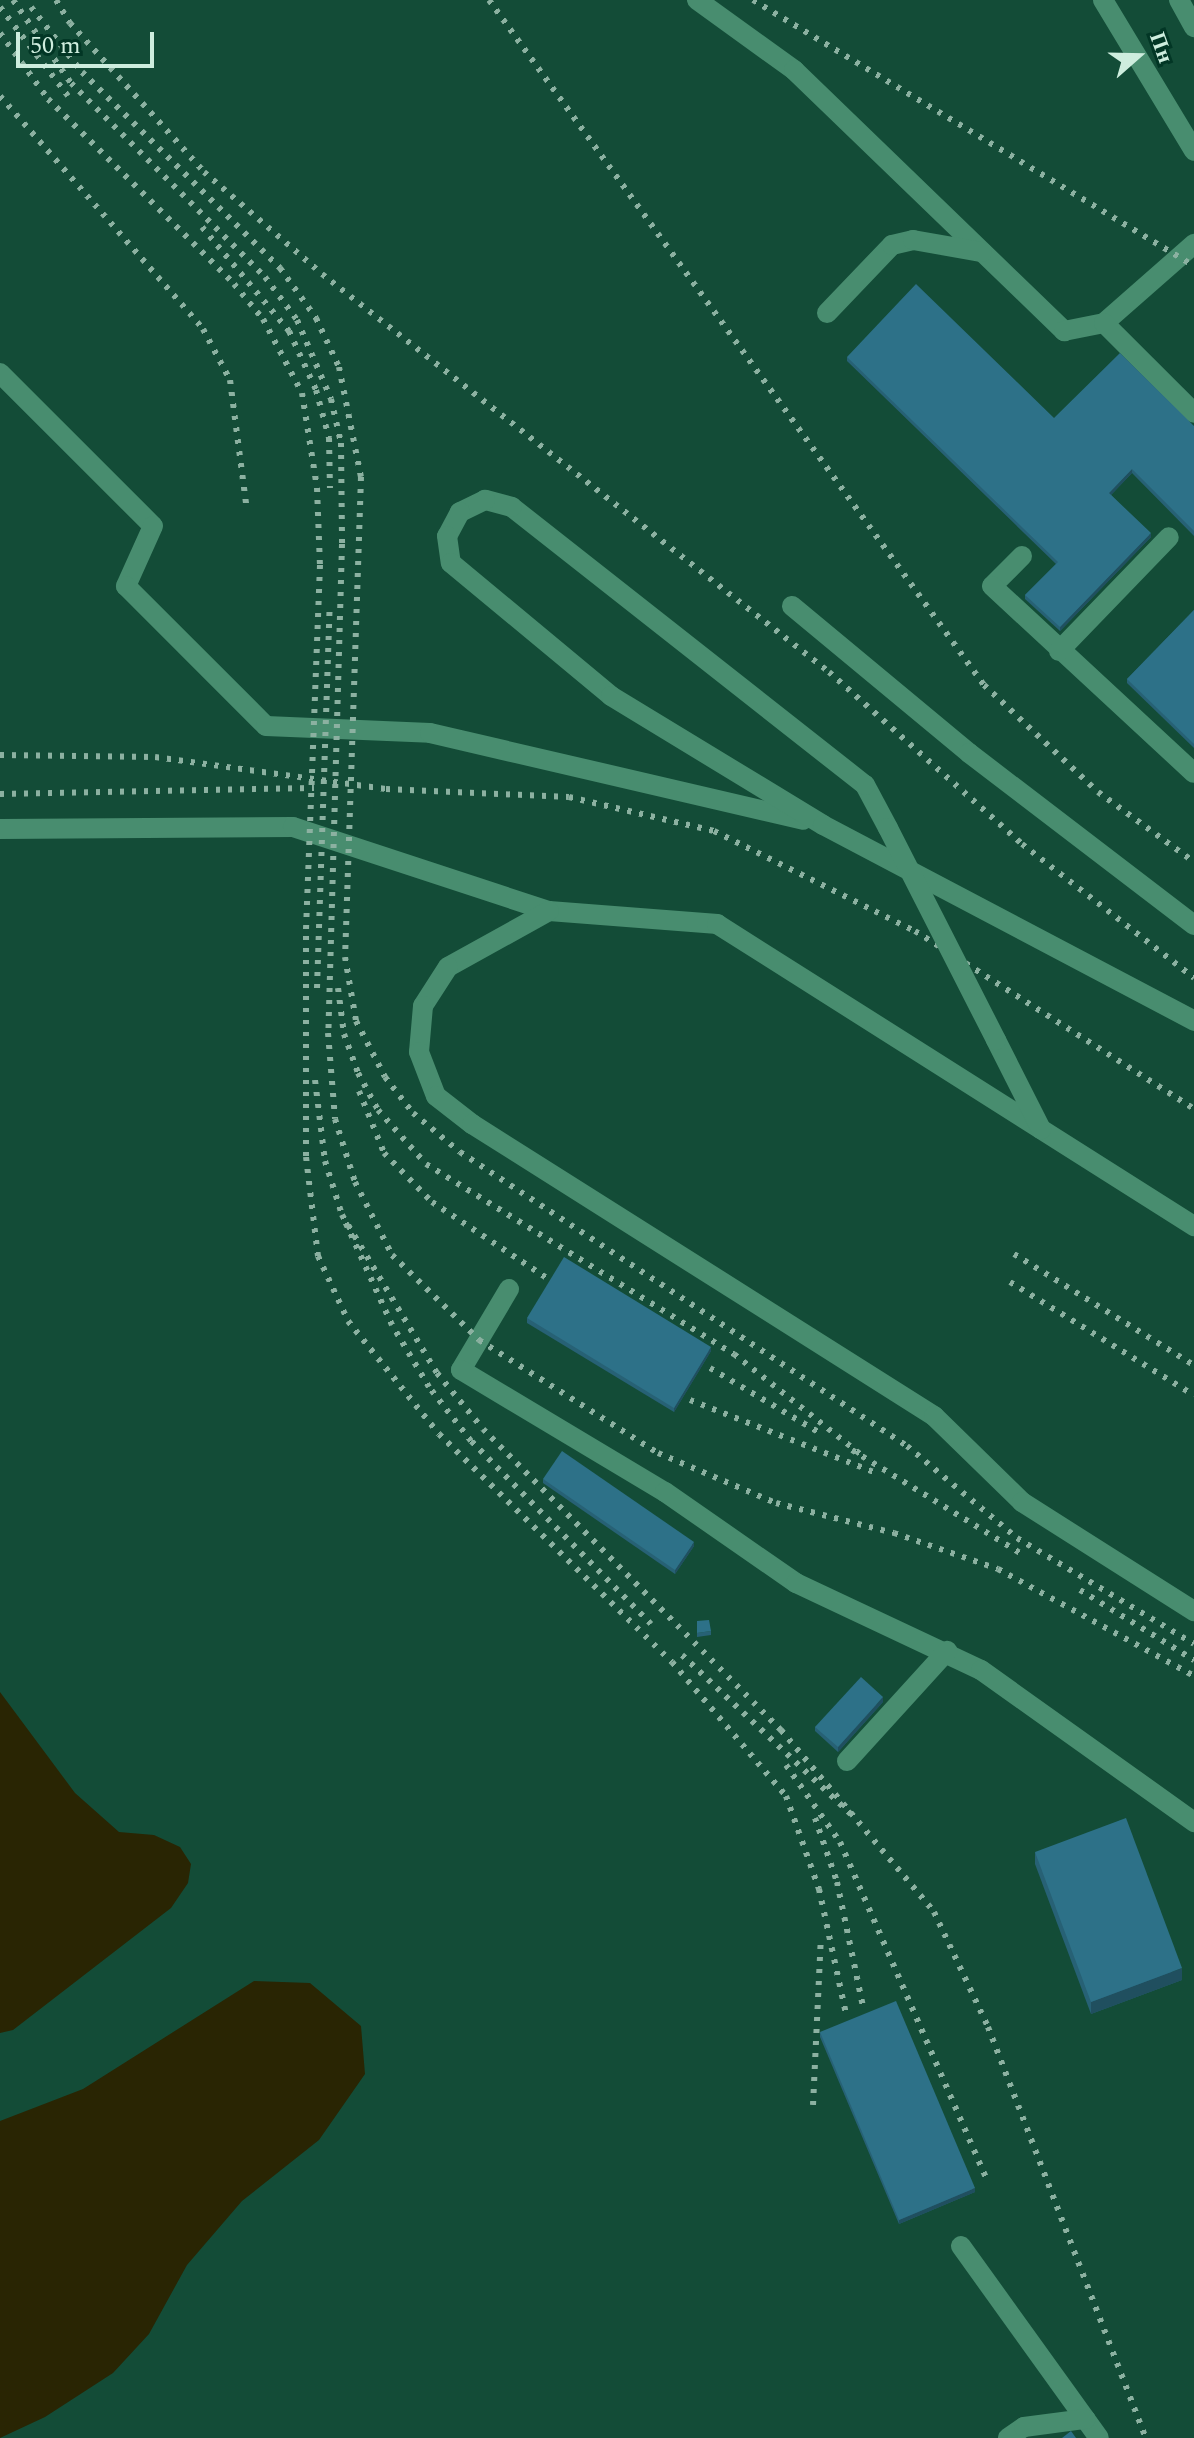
<!DOCTYPE html>
<html>
<head>
<meta charset="utf-8">
<style>
  body { margin:0 }
  #map { position:relative; width:1194px; height:2438px; overflow:hidden; background:#10412e; font-family:Spectral,serif }
  div>[style] { position:absolute }
  [style*='--x'] { left:calc(var(--x)*1px); top:calc(var(--y)*1px); width:calc(var(--w)*1px); rotate:calc(var(--a)*1deg) }
  .built>* { inset:0; background:#134c37 }
  .water>* { inset:0; background:#292503 }
  .minor>* { height:20px; margin:-10px; padding:0 10px; transform-origin:10px; border-radius:10px; background:#488d6f }
  .rail>* { height:6px; margin-top:-3px; transform-origin:0; background:repeating-linear-gradient(90deg,#8cb1a1 0 4px,transparent 0 12px) }
  .minor-bridge>* { height:20px; margin:-10px; padding:0 10px; transform-origin:10px; border-radius:10px; background:#488d6f }
  .wall>* { inset:0; background:#276175 }
  .shaded-wall>* { inset:0; background:#204f5f }
  .building>* { inset:0; background:#2d7188 }
  span { translate:-50% -50%; white-space:nowrap; text-align:center; line-height:1.15; -webkit-text-stroke:8px #023625; paint-order:stroke }
  .north { position:absolute; left:1098px; top:16px; width:80px; height:80px; -webkit-text-stroke:6px #023625; paint-order:stroke; rotate:70deg; font-size:22px; font-weight:700; line-height:32px; text-align:center; color:#ceedde }
  .north::after { content:''; display:block; margin:auto; width:28px; height:36px; background:#ceedde; clip-path:polygon(50% 0,100% 100%,50% 72%,0 100%) }
  .scale { position:absolute; left:16px; top:32px; width:138px; height:36px; box-sizing:border-box; border:4px solid #ceedde; border-top:0; padding-left:10px; font-size:24px; line-height:28px; white-space:nowrap; color:#ceedde; -webkit-text-stroke:6px #023625; paint-order:stroke }
</style>
</head>
<body>
<div id="map">
  <div class="built">
    <div style="clip-path:polygon(0 0,1194px 0,1194px 2438px,0 2438px)"></div>
  </div>
  <div class="water">
    <div style="clip-path:polygon(0 1692px,75px 1793px,119px 1832px,154px 1835px,180px 1847px,191px 1864px,188px 1883px,171px 1908px,13px 2030px,0 2033px)"></div>
    <div style="clip-path:polygon(254px 1981px,310px 1983px,361px 2026px,365px 2074px,319px 2140px,242px 2201px,187px 2265px,149px 2334px,113px 2373px,45px 2417px,0 2438px,0 2121px,83px 2089px)"></div>
  </div>
  <div class="minor">
    <div style="--x:697;--y:0;--w:120;--a:35.8"></div>
    <div style="--x:794;--y:70;--w:376;--a:44"></div>
    <div style="--x:1064;--y:331;--w:41;--a:-11.3"></div>
    <div style="--x:1104;--y:323;--w:120;--a:-41.3"></div>
    <div style="--x:1103;--y:0;--w:176;--a:58.9"></div>
    <div style="--x:1179;--y:0;--w:31;--a:61"></div>
    <div style="--x:827;--y:313;--w:94;--a:-46.3"></div>
    <div style="--x:892;--y:245;--w:22;--a:-13"></div>
    <div style="--x:913;--y:240;--w:70;--a:9.9"></div>
    <div style="--x:1104;--y:323;--w:127;--a:45"></div>
    <div style="--x:0;--y:373;--w:216;--a:45"></div>
    <div style="--x:153;--y:526;--w:66;--a:114.2"></div>
    <div style="--x:126;--y:586;--w:198;--a:45"></div>
    <div style="--x:266;--y:726;--w:164;--a:2.4"></div>
    <div style="--x:430;--y:733;--w:383;--a:13.1"></div>
    <div style="--x:1022;--y:556;--w:42;--a:135"></div>
    <div style="--x:992;--y:586;--w:275;--a:42.8"></div>
    <div style="--x:792;--y:606;--w:230;--a:39.7"></div>
    <div style="--x:969;--y:753;--w:283;--a:37.4"></div>
    <div style="--x:1059;--y:651;--w:158;--a:-46"></div>
    <div style="--x:888;--y:828;--w:49;--a:-118.1"></div>
    <div style="--x:865;--y:785;--w:449;--a:-141.8"></div>
    <div style="--x:512;--y:507;--w:28;--a:-165"></div>
    <div style="--x:485;--y:500;--w:28;--a:154"></div>
    <div style="--x:460;--y:512;--w:27;--a:118"></div>
    <div style="--x:447;--y:536;--w:27;--a:82"></div>
    <div style="--x:451;--y:563;--w:208;--a:39.7"></div>
    <div style="--x:611;--y:696;--w:248;--a:31.3"></div>
    <div style="--x:823;--y:825;--w:420;--a:27.8"></div>
    <div style="--x:0;--y:829;--w:293;--a:-0.4"></div>
    <div style="--x:293;--y:827;--w:269;--a:18.2"></div>
    <div style="--x:549;--y:911;--w:169;--a:4.4"></div>
    <div style="--x:717;--y:924;--w:565;--a:32.34"></div>
    <div style="--x:549;--y:911;--w:115;--a:151"></div>
    <div style="--x:448;--y:967;--w:46;--a:122.7"></div>
    <div style="--x:423;--y:1006;--w:46;--a:95"></div>
    <div style="--x:419;--y:1052;--w:47;--a:68.9"></div>
    <div style="--x:436;--y:1096;--w:46;--a:37.9"></div>
    <div style="--x:472;--y:1124;--w:547;--a:32.29"></div>
    <div style="--x:934;--y:1416;--w:123;--a:44.3"></div>
    <div style="--x:1022;--y:1502;--w:204;--a:32.4"></div>
    <div style="--x:996;--y:1040;--w:100;--a:63.2"></div>
    <div style="--x:509;--y:1289;--w:94;--a:120.7"></div>
    <div style="--x:461;--y:1370;--w:238;--a:30.9"></div>
    <div style="--x:665;--y:1492;--w:160;--a:34.8"></div>
    <div style="--x:796;--y:1583;--w:204;--a:25.2"></div>
    <div style="--x:981;--y:1670;--w:262;--a:35.5"></div>
    <div style="--x:847;--y:1761;--w:149;--a:-47.7"></div>
    <div style="--x:961;--y:2246;--w:236;--a:54.3"></div>
    <div style="--x:1008;--y:2438;--w:19;--a:-35"></div>
    <div style="--x:1024;--y:2427;--w:62;--a:-7.5"></div>
  </div>
  <div class="rail">
    <div style="--x:13;--y:0;--w:101;--a:55.1"></div>
    <div style="--x:71;--y:83;--w:274;--a:45"></div>
    <div style="--x:265;--y:277;--w:54;--a:53.3"></div>
    <div style="--x:297;--y:320;--w:86;--a:66.7"></div>
    <div style="--x:331;--y:399;--w:45;--a:77.2"></div>
    <div style="--x:341;--y:443;--w:101;--a:89.4"></div>
    <div style="--x:342;--y:544;--w:489;--a:91.6"></div>
    <div style="--x:328;--y:1033;--w:86;--a:85.3"></div>
    <div style="--x:335;--y:1119;--w:66;--a:72.4"></div>
    <div style="--x:355;--y:1182;--w:82;--a:63.1"></div>
    <div style="--x:392;--y:1255;--w:122;--a:44.3"></div>
    <div style="--x:479;--y:1340;--w:212;--a:32.3"></div>
    <div style="--x:658;--y:1453;--w:128;--a:23"></div>
    <div style="--x:776;--y:1503;--w:122;--a:14.3"></div>
    <div style="--x:894;--y:1533;--w:110;--a:19.1"></div>
    <div style="--x:998;--y:1569;--w:223;--a:28.6"></div>
    <div style="--x:56;--y:0;--w:27;--a:59"></div>
    <div style="--x:70;--y:23;--w:200;--a:48"></div>
    <div style="--x:204;--y:172;--w:156;--a:40.8"></div>
    <div style="--x:322;--y:274;--w:645;--a:38.13"></div>
    <div style="--x:829;--y:672;--w:259;--a:41.7"></div>
    <div style="--x:1022;--y:844;--w:218;--a:37.9"></div>
    <div style="--x:489;--y:0;--w:845;--a:54.15"></div>
    <div style="--x:984;--y:685;--w:156;--a:43.2"></div>
    <div style="--x:1098;--y:792;--w:119;--a:36.1"></div>
    <div style="--x:753;--y:0;--w:515;--a:31.1"></div>
    <div style="--x:0;--y:7;--w:112;--a:52.6"></div>
    <div style="--x:31;--y:7;--w:83;--a:51.9"></div>
    <div style="--x:82;--y:72;--w:279;--a:44.7"></div>
    <div style="--x:280;--y:268;--w:62;--a:54.2"></div>
    <div style="--x:316;--y:318;--w:54;--a:64.9"></div>
    <div style="--x:339;--y:367;--w:112;--a:78.7"></div>
    <div style="--x:361;--y:477;--w:480;--a:91.9"></div>
    <div style="--x:345;--y:957;--w:65;--a:80.2"></div>
    <div style="--x:356;--y:1021;--w:63;--a:62.6"></div>
    <div style="--x:385;--y:1077;--w:46;--a:52.1"></div>
    <div style="--x:413;--y:1113;--w:61;--a:39.7"></div>
    <div style="--x:460;--y:1152;--w:535;--a:33.33"></div>
    <div style="--x:907;--y:1446;--w:143;--a:39.9"></div>
    <div style="--x:1017;--y:1538;--w:206;--a:30.9"></div>
    <div style="--x:0;--y:33;--w:82;--a:54"></div>
    <div style="--x:48;--y:99;--w:262;--a:44.8"></div>
    <div style="--x:234;--y:284;--w:45;--a:50.4"></div>
    <div style="--x:263;--y:319;--w:84;--a:62.2"></div>
    <div style="--x:302;--y:393;--w:96;--a:81"></div>
    <div style="--x:317;--y:488;--w:77;--a:87.8"></div>
    <div style="--x:320;--y:565;--w:371;--a:92.2"></div>
    <div style="--x:306;--y:936;--w:221;--a:90"></div>
    <div style="--x:306;--y:1157;--w:100;--a:83.1"></div>
    <div style="--x:318;--y:1256;--w:72;--a:65.2"></div>
    <div style="--x:348;--y:1321;--w:145;--a:51.2"></div>
    <div style="--x:439;--y:1434;--w:326;--a:44.4"></div>
    <div style="--x:672;--y:1662;--w:176;--a:49.6"></div>
    <div style="--x:786;--y:1796;--w:99;--a:70.5"></div>
    <div style="--x:819;--y:1889;--w:128;--a:77.8"></div>
    <div style="--x:0;--y:96;--w:309;--a:48.9"></div>
    <div style="--x:203;--y:329;--w:58;--a:62.1"></div>
    <div style="--x:230;--y:380;--w:125;--a:82.6"></div>
    <div style="--x:202;--y:227;--w:136;--a:50.1"></div>
    <div style="--x:289;--y:331;--w:65;--a:65.4"></div>
    <div style="--x:316;--y:390;--w:50;--a:74.8"></div>
    <div style="--x:329;--y:438;--w:50;--a:88.9"></div>
    <div style="--x:0;--y:755;--w:155;--a:0.7"></div>
    <div style="--x:155;--y:757;--w:233;--a:7.9"></div>
    <div style="--x:386;--y:789;--w:183;--a:2.5"></div>
    <div style="--x:569;--y:797;--w:149;--a:13.2"></div>
    <div style="--x:714;--y:831;--w:225;--a:26.5"></div>
    <div style="--x:915;--y:931;--w:331;--a:32.5"></div>
    <div style="--x:0;--y:794;--w:314;--a:-1.1"></div>
    <div style="--x:317;--y:988;--w:384;--a:-88.1"></div>
    <div style="--x:338;--y:988;--w:46;--a:82.6"></div>
    <div style="--x:344;--y:1034;--w:41;--a:70.3"></div>
    <div style="--x:358;--y:1073;--w:42;--a:61.6"></div>
    <div style="--x:378;--y:1110;--w:72;--a:48.4"></div>
    <div style="--x:426;--y:1164;--w:362;--a:31.7"></div>
    <div style="--x:734;--y:1354;--w:161;--a:38.4"></div>
    <div style="--x:315;--y:1080;--w:82;--a:83"></div>
    <div style="--x:325;--y:1161;--w:57;--a:72.5"></div>
    <div style="--x:359;--y:1091;--w:67;--a:68"></div>
    <div style="--x:384;--y:1153;--w:69;--a:45.6"></div>
    <div style="--x:432;--y:1202;--w:138;--a:33.5"></div>
    <div style="--x:1014;--y:1254;--w:211;--a:31.7"></div>
    <div style="--x:1010;--y:1282;--w:216;--a:31.6"></div>
    <div style="--x:710;--y:1368;--w:128;--a:30.6"></div>
    <div style="--x:690;--y:1400;--w:198;--a:21.4"></div>
    <div style="--x:852;--y:1450;--w:199;--a:31.5"></div>
    <div style="--x:1080;--y:1590;--w:134;--a:31.6"></div>
    <div style="--x:651;--y:1624;--w:257;--a:-134.5"></div>
    <div style="--x:471;--y:1441;--w:68;--a:-127.9"></div>
    <div style="--x:429;--y:1387;--w:72;--a:-120.8"></div>
    <div style="--x:392;--y:1325;--w:121;--a:-114.4"></div>
    <div style="--x:342;--y:1215;--w:184;--a:59"></div>
    <div style="--x:437;--y:1373;--w:72;--a:50.6"></div>
    <div style="--x:483;--y:1429;--w:424;--a:45.3"></div>
    <div style="--x:781;--y:1730;--w:238;--a:49.9"></div>
    <div style="--x:934;--y:1912;--w:127;--a:64.8"></div>
    <div style="--x:988;--y:2027;--w:440;--a:69"></div>
    <div style="--x:682;--y:1655;--w:232;--a:43.3"></div>
    <div style="--x:786;--y:1765;--w:94;--a:55"></div>
    <div style="--x:840;--y:1842;--w:369;--a:66.5"></div>
    <div style="--x:815;--y:1818;--w:68;--a:71"></div>
    <div style="--x:837;--y:1882;--w:127;--a:78.2"></div>
    <div style="--x:813;--y:2105;--w:168;--a:-87.3"></div>
  </div>
  <div class="minor-bridge">
    <div style="--x:888;--y:828;--w:238;--a:63"></div>
  </div>
  <div class="wall">
    <div style="clip-path:polygon(847px 357px,1054px 418px,1194px 426px,1194px 536px,1132px 473px,1111px 495px,1151px 537px,1060px 631px,1025px 599px,1025px 595px,1056px 564px,847px 361px)"></div>
    <div style="clip-path:polygon(1194px 610px,1194px 748px,1127px 683px,1127px 679px)"></div>
    <div style="clip-path:polygon(527px 1318px,711px 1351px,674px 1412px,527px 1323px)"></div>
    <div style="clip-path:polygon(543px 1479px,694px 1546px,675px 1574px,543px 1483px)"></div>
    <div style="clip-path:polygon(711px 1631px,711px 1635px,697px 1637px,697px 1633px)"></div>
    <div style="clip-path:polygon(883px 1702px,838px 1752px,815px 1731px,815px 1727px)"></div>
    <div style="clip-path:polygon(1035px 1852px,1182px 1980px,1091px 2014px,1035px 1864px)"></div>
    <div style="clip-path:polygon(820px 2032px,975px 2192px,899px 2224px,820px 2037px)"></div>
  </div>
  <div class="shaded-wall">
    <div style="clip-path:polygon(1132px 469px,1132px 473px,1109px 497px,1109px 493px)"></div>
    <div style="clip-path:polygon(1151px 533px,1151px 537px,1060px 631px,1060px 627px)"></div>
    <div style="clip-path:polygon(711px 1347px,711px 1351px,674px 1412px,674px 1408px)"></div>
    <div style="clip-path:polygon(694px 1542px,694px 1546px,675px 1574px,675px 1570px)"></div>
    <div style="clip-path:polygon(883px 1697px,883px 1702px,838px 1752px,838px 1747px)"></div>
    <div style="clip-path:polygon(1182px 1968px,1182px 1980px,1091px 2014px,1091px 2002px)"></div>
    <div style="clip-path:polygon(975px 2188px,975px 2192px,899px 2224px,899px 2220px)"></div>
  </div>
  <div class="building">
    <div style="clip-path:polygon(916px 284px,1054px 418px,1120px 353px,1194px 426px,1194px 531px,1132px 469px,1109px 493px,1151px 533px,1060px 627px,1025px 595px,1058px 562px,847px 357px)"></div>
    <div style="clip-path:polygon(1194px 610px,1194px 744px,1127px 679px)"></div>
    <div style="clip-path:polygon(564px 1257px,711px 1347px,674px 1408px,527px 1318px)"></div>
    <div style="clip-path:polygon(562px 1451px,694px 1542px,675px 1570px,543px 1479px)"></div>
    <div style="clip-path:polygon(709px 1620px,711px 1631px,697px 1633px,697px 1621px)"></div>
    <div style="clip-path:polygon(861px 1677px,883px 1697px,838px 1747px,815px 1727px)"></div>
    <div style="clip-path:polygon(1126px 1818px,1182px 1968px,1091px 2002px,1035px 1852px)"></div>
    <div style="clip-path:polygon(896px 2001px,975px 2188px,899px 2220px,820px 2032px)"></div>
    <div style="clip-path:polygon(1071px 2431px,1076px 2438px,1062px 2438px)"></div>
  </div>
  <div class="north">Пн</div>
  <div class="scale">50 m</div>
</div>
</body>
</html>
